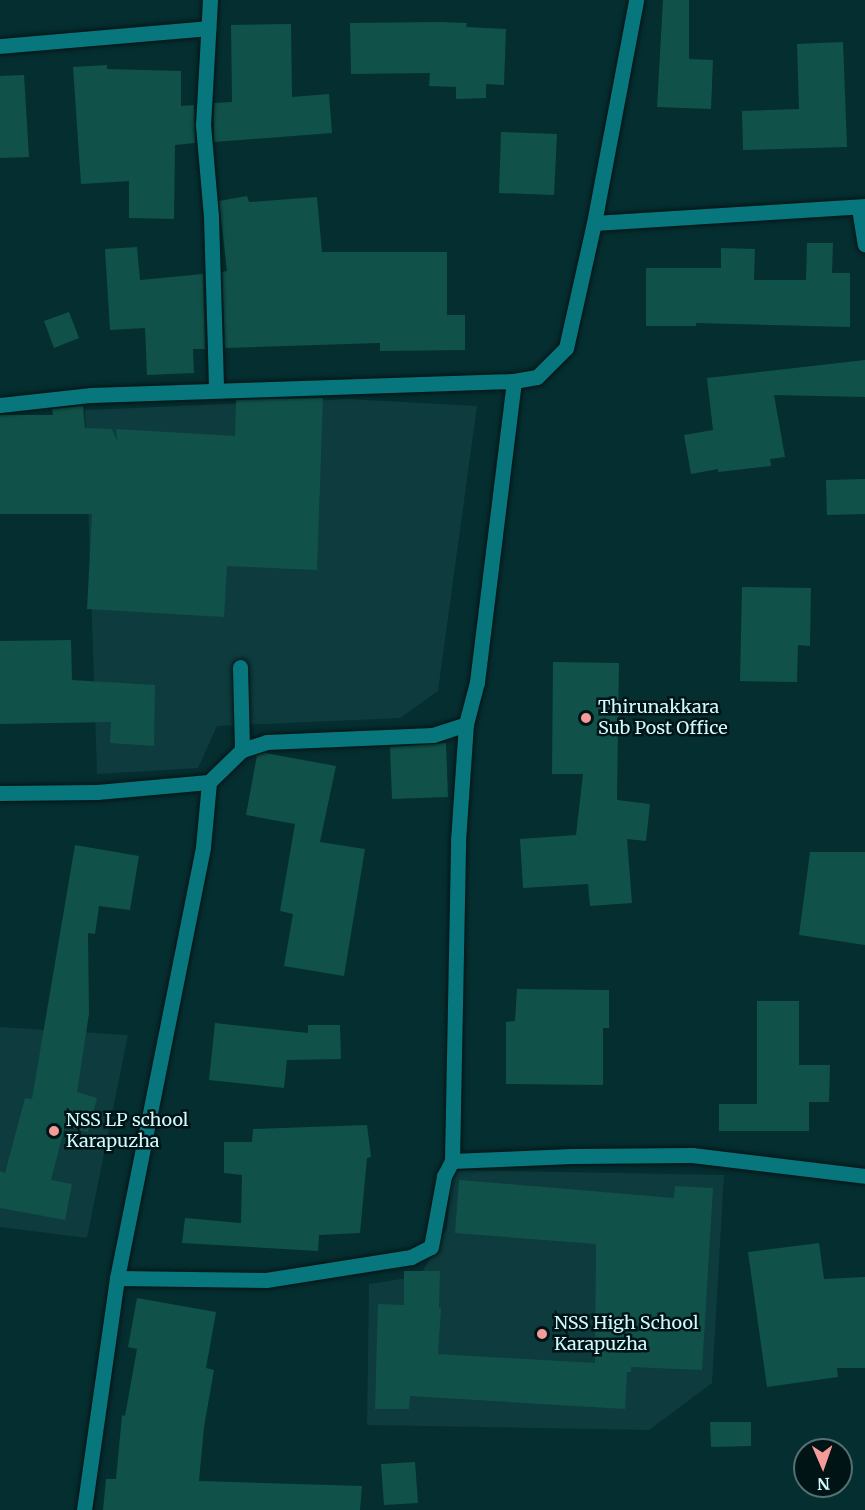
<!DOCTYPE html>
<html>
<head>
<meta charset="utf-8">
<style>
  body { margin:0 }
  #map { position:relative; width:865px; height:1510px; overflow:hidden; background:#052e30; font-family:Merriweather,serif }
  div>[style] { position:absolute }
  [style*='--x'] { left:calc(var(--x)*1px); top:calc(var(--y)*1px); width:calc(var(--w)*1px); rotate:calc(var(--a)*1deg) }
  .built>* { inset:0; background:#0d3b3e }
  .building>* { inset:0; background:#105249 }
  .roads { filter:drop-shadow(0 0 2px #041314) drop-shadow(0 0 2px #041314) }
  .service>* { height:15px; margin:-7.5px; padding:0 7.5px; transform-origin:7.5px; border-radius:7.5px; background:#07777d }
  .minor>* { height:15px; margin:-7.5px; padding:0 7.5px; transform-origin:7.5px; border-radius:7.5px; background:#07777d }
  .dots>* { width:16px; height:16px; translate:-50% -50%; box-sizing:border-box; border:3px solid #001416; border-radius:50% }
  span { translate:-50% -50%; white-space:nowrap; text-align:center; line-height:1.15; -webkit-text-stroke:5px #001416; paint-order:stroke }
  .poi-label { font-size:18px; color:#d0fafd }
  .left { translate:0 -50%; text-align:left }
  .north { position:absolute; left:793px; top:1438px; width:60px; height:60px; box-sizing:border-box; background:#001416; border:2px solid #537072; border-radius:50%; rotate:178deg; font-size:16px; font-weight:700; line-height:24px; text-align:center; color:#d0fafd }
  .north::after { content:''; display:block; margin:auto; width:21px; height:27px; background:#f59b99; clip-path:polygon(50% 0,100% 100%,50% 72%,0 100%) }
</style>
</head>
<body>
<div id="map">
  <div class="built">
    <div style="clip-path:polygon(348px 399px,477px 406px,438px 691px,400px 718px,217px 726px,198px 768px,97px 774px,85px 410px)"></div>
    <div style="clip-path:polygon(0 1027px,128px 1035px,87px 1238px,0 1227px)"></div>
    <div style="clip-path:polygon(452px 1170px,724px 1175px,712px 1383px,649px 1430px,367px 1425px,369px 1284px,420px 1276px,447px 1228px)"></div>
  </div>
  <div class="building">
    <div style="clip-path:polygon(663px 0,689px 0,689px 59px,713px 60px,711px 109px,657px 107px)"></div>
    <div style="clip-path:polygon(440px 22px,467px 23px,466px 27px,506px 29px,504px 85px,486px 84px,486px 98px,456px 99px,456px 87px,429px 86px,430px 73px,351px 74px,350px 23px)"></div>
    <div style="clip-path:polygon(291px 24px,292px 97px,329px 94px,332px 133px,214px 142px,214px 103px,232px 102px,231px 25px)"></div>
    <div style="clip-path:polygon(843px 42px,847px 147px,743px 150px,742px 111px,799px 109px,797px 44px)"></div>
    <div style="clip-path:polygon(107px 65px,107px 69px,181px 71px,181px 106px,194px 105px,195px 143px,175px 145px,174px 219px,129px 218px,129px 181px,81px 184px,73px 67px)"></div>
    <div style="clip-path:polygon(24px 75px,29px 157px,0 158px,0 76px)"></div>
    <div style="clip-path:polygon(501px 132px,557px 134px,554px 195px,499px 193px)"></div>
    <div style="clip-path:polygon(247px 196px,249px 202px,317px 197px,322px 252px,447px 252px,447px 315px,465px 315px,465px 350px,380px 351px,380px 343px,225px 348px,222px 272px,227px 271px,219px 201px)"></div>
    <div style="clip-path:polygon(807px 243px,833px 243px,832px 273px,850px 273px,850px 327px,696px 323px,696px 326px,646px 326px,646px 268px,721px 268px,721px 248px,755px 249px,754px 280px,806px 280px)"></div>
    <div style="clip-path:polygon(137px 247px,140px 280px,203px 274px,205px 349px,193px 349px,194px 373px,147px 375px,145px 328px,110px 330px,105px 249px)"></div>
    <div style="clip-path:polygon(69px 312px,79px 338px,54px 348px,44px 321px)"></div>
    <div style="clip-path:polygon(865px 360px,865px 397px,774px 395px,785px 457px,770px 459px,771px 466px,718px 472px,718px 469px,691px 474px,684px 435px,713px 430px,707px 378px)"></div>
    <div style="clip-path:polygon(323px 398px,317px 570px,227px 566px,224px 617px,87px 609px,92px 514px,0 514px,0 415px,53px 415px,52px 409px,83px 406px,85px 428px,112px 429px,117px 441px,116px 429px,235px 436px,236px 400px)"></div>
    <div style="clip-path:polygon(865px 479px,865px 514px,827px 515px,826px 480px)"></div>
    <div style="clip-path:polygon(742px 587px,811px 588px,810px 646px,798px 645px,797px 682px,740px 681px)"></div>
    <div style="clip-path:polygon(71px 640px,72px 680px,155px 685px,154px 746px,110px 743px,111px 722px,0 724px,0 641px)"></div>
    <div style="clip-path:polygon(553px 662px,619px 663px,617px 800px,650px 804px,646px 841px,627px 839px,632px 903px,590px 906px,588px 884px,523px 888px,520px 839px,576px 835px,583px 774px,552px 774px)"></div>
    <div style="clip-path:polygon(446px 743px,448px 797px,392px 799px,390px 747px)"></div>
    <div style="clip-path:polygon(265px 753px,336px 766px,320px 842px,365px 849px,344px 976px,284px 966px,293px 914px,280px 911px,295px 824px,246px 815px,257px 755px)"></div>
    <div style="clip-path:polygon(75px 845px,139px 856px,130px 910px,99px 906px,95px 934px,88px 933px,89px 1014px,77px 1092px,97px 1098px,88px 1132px,65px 1126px,51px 1180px,72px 1184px,65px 1220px,0 1208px,0 1171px,5px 1173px,25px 1098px,32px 1099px)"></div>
    <div style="clip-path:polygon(810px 852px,865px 852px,865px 945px,799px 935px)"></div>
    <div style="clip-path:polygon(517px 989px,609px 990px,609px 1028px,603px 1028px,603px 1085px,506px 1084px,506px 1022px,515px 1021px)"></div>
    <div style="clip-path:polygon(757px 1001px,799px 1001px,799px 1065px,830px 1065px,829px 1102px,809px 1102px,809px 1131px,719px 1131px,719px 1104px,757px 1104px)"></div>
    <div style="clip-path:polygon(215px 1023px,308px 1033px,308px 1025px,340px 1025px,341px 1059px,287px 1060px,284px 1088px,209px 1080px)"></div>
    <div style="clip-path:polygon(367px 1125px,371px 1157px,367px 1158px,360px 1233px,319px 1235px,318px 1251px,182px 1243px,185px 1218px,241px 1223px,242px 1175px,224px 1173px,224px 1142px,252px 1142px,253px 1129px)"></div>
    <div style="clip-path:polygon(459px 1180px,674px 1198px,675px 1186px,713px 1188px,702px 1370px,631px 1367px,631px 1372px,627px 1372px,625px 1409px,410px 1396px,409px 1409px,375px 1409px,378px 1304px,404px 1305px,404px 1271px,440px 1271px,439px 1308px,441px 1308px,438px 1354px,595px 1363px,596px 1244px,455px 1233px)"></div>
    <div style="clip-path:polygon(819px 1243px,824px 1279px,865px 1277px,865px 1368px,837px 1368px,838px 1377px,767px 1387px,748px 1252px)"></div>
    <div style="clip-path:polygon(137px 1298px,216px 1312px,206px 1368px,214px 1370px,204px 1427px,199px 1481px,362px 1486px,360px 1510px,103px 1510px,106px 1479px,116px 1479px,122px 1415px,125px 1416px,137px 1349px,128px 1347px)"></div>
    <div style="clip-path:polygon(710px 1422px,751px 1422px,751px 1446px,711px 1447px)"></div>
    <div style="clip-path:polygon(415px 1462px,418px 1503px,384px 1505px,381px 1464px)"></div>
  </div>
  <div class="roads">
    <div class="service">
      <div style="--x:240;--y:667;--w:83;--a:88.6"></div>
    </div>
    <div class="minor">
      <div style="--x:210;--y:0;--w:125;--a:93.2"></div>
      <div style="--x:203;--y:125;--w:92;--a:85"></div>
      <div style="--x:211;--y:217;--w:172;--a:88.3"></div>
      <div style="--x:0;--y:46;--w:209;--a:-4.9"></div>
      <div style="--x:859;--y:208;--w:37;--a:81"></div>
      <div style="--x:594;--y:223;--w:272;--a:-3.6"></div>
      <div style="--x:0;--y:405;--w:92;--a:-6.3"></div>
      <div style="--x:91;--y:395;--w:423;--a:-1.9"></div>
      <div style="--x:514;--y:381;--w:23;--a:-10"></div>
      <div style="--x:537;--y:377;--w:41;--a:-45"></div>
      <div style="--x:566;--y:348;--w:128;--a:-77.4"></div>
      <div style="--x:594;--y:223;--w:227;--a:-79.3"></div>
      <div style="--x:0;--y:793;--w:97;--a:-0.6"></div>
      <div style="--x:97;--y:792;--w:112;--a:-5.1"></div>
      <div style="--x:209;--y:782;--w:46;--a:-44.1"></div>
      <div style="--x:242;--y:750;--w:25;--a:-18"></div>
      <div style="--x:266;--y:742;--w:167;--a:-2.4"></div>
      <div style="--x:433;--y:735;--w:35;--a:-18"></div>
      <div style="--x:452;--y:1161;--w:120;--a:-2.4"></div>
      <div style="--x:572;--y:1156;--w:120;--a:-0.5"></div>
      <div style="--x:692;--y:1155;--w:174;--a:6.9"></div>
      <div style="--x:117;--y:1278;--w:149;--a:0.8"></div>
      <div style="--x:266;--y:1280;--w:147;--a:-9"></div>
      <div style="--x:411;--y:1257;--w:22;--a:-27"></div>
      <div style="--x:431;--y:1247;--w:72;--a:-79.6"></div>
      <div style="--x:444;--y:1176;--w:17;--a:-62"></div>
      <div style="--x:452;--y:1161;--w:320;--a:-88.9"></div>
      <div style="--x:458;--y:841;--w:117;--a:-86.1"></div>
      <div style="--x:466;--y:724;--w:43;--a:-75.3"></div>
      <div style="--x:477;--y:682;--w:303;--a:-83"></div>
      <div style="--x:84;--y:1510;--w:234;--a:-81.9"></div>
      <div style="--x:117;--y:1278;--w:439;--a:-78.7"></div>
      <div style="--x:203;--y:847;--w:65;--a:-84.7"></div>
    </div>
  </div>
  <div class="dots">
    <div style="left:586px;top:718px;background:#f59b99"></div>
    <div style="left:54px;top:1131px;background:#f59b99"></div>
    <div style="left:542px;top:1334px;background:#f59b99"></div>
  </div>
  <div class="poi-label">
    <span class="left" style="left:598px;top:718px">Thirunakkara<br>Sub Post Office</span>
    <span class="left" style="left:66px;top:1131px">NSS LP school<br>Karapuzha</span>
    <span class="left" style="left:554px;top:1334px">NSS High School<br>Karapuzha</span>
  </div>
  <div class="north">N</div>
</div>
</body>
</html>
